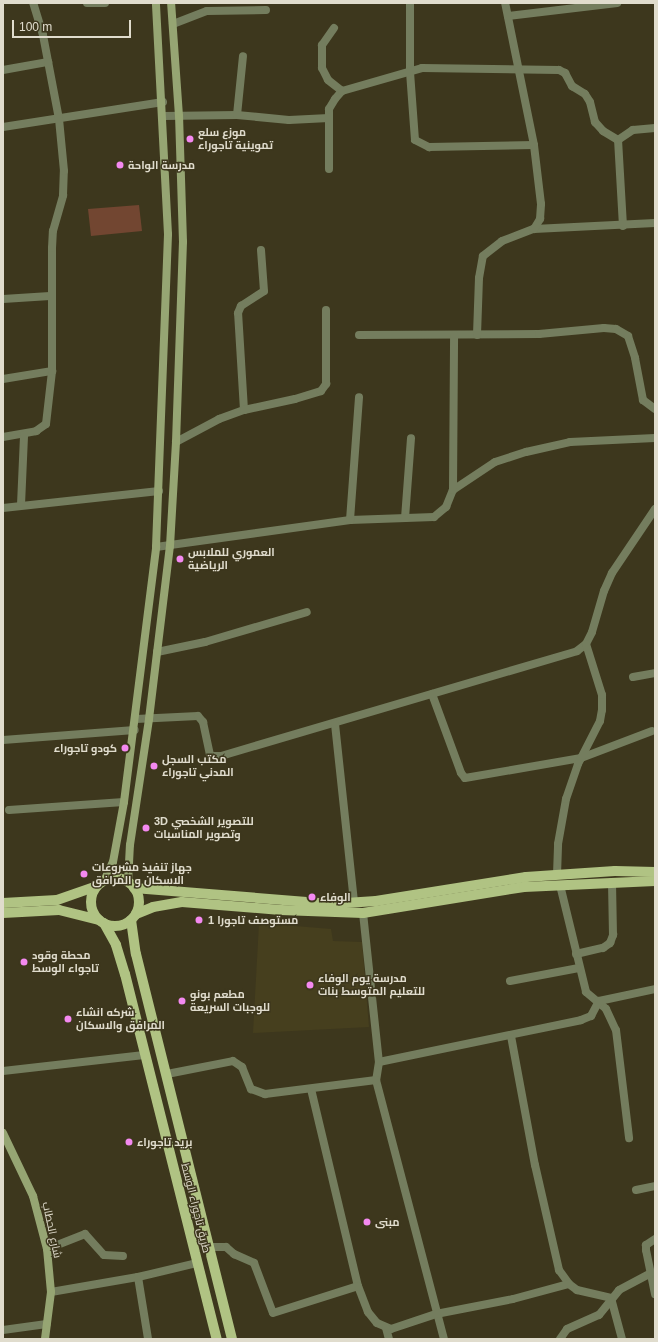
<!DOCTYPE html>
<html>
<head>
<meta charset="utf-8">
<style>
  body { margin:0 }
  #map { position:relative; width:658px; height:1342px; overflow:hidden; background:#3d371d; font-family:Helvetica,Cairo,sans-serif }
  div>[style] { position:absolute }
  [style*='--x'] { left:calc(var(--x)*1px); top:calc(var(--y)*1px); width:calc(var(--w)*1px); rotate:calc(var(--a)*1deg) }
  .built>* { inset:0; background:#463f1e }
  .green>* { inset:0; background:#724631 }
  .street>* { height:8px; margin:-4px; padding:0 4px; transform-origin:4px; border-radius:4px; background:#747d5e }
  .secondary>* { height:8px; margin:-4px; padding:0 4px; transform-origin:4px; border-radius:4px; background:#96a573 }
  .primary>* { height:10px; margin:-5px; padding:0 5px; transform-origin:5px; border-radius:5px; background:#b0c383 }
  .primary>.ring { margin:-5px; padding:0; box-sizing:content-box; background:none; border:10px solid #b0c383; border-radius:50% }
  .dots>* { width:11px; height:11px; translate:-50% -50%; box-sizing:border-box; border:2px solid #3d371d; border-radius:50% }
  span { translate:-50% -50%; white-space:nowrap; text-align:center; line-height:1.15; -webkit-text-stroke:3px #3d371d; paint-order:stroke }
  .poi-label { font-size:11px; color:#e0dccd; font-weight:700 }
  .left { translate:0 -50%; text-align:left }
  .right { translate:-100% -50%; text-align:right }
  .street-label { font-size:11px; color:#e0dccd }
  .frame { position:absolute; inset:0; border:4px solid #e0dccd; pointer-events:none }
  .scale { position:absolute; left:12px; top:20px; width:119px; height:18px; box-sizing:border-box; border:2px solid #e0dccd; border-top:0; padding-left:5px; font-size:12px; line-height:14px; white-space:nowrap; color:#e0dccd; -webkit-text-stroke:3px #3d371d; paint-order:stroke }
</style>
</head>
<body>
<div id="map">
  <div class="built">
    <div style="clip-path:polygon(259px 923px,331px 929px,333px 941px,362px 942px,369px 1027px,253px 1033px)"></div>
  </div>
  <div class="green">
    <div style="clip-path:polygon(139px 205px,142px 231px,91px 236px,88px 209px)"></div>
  </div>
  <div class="street">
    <div style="--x:87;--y:3;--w:18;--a:0"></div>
    <div style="--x:410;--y:3;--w:69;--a:90"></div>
    <div style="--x:410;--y:72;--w:68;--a:85.8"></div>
    <div style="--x:415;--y:140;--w:16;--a:27"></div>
    <div style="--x:429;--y:147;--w:105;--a:-1.1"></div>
    <div style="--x:508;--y:16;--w:110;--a:-6.8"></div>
    <div style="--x:173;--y:24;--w:36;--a:-21"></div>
    <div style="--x:207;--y:11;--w:59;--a:-1"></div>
    <div style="--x:334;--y:28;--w:21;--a:125"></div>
    <div style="--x:322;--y:45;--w:23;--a:90"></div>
    <div style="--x:322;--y:68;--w:13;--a:63"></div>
    <div style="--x:328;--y:80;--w:18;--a:38"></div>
    <div style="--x:3;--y:70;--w:46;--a:-10.1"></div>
    <div style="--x:237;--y:115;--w:59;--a:-84.2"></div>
    <div style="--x:164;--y:116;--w:73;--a:-0.8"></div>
    <div style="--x:237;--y:115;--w:52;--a:5.5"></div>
    <div style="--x:289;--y:120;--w:40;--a:-2.9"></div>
    <div style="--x:3;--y:127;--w:162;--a:-8.9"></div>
    <div style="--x:329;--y:169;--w:60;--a:-90"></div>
    <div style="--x:329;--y:109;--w:12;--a:-59"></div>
    <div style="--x:335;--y:99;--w:11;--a:-49"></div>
    <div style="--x:342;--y:91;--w:83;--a:-16"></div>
    <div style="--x:422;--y:68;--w:137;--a:0.8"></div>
    <div style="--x:559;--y:70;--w:7;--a:27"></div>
    <div style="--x:565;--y:73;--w:15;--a:62"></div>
    <div style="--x:572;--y:86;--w:15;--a:32"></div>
    <div style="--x:585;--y:94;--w:9;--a:58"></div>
    <div style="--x:590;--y:102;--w:21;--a:76"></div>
    <div style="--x:595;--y:122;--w:12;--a:48"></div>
    <div style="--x:603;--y:131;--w:17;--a:31"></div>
    <div style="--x:623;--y:226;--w:86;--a:-93.3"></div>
    <div style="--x:618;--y:140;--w:18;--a:-34"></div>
    <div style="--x:633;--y:130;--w:22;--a:-5"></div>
    <div style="--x:534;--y:229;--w:121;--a:-2.8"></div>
    <div style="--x:3;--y:299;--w:47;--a:-3.7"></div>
    <div style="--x:359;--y:335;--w:180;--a:-0.3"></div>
    <div style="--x:539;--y:334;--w:65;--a:-5.3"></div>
    <div style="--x:604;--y:328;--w:12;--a:5"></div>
    <div style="--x:616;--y:329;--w:14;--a:30"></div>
    <div style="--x:628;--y:336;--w:23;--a:72"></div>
    <div style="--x:635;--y:358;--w:43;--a:79.2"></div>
    <div style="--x:643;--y:400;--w:15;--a:37"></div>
    <div style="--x:477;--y:335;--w:57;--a:-88"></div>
    <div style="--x:479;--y:278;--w:22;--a:-80"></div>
    <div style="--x:483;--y:256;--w:24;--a:-38"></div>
    <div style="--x:502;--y:241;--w:34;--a:-21"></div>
    <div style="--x:534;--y:229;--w:12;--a:-59"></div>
    <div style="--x:540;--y:219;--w:15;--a:-86"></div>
    <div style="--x:541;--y:204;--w:59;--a:-96.8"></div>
    <div style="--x:534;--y:145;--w:145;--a:-101.5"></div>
    <div style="--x:3;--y:379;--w:50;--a:-9.3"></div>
    <div style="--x:244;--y:410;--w:97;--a:-93.5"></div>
    <div style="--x:238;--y:313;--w:8;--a:-67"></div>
    <div style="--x:241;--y:306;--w:27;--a:-33"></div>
    <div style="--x:264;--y:291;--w:41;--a:-94.2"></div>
    <div style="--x:3;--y:437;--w:34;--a:-10"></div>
    <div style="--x:36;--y:431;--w:12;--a:-35"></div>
    <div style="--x:46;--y:424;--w:53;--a:-83.5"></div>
    <div style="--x:52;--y:371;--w:123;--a:-90"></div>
    <div style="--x:52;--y:248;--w:17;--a:-87"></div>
    <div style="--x:53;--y:231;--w:37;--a:-74"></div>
    <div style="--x:63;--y:195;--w:24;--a:-88"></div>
    <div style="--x:64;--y:171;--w:52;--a:-95.5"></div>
    <div style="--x:59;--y:119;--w:86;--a:-100.8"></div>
    <div style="--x:43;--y:35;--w:34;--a:-107"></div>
    <div style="--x:176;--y:442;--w:49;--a:-28.1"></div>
    <div style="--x:219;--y:419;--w:27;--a:-20"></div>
    <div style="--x:244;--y:410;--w:52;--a:-12.2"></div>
    <div style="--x:295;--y:399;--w:27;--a:-17"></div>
    <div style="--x:321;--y:391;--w:9;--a:-54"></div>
    <div style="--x:326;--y:384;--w:74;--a:-90"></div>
    <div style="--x:453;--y:490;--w:50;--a:-33.7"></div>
    <div style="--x:495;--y:462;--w:33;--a:-18"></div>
    <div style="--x:526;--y:452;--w:45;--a:-12.8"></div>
    <div style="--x:570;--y:442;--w:85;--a:-2.7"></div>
    <div style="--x:21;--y:505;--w:70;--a:-87.5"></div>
    <div style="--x:3;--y:508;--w:157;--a:-6.2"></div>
    <div style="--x:405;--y:518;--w:80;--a:-85.7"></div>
    <div style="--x:350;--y:520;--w:84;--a:-2"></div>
    <div style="--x:434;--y:517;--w:16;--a:-40"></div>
    <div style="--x:446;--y:507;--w:18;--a:-68"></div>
    <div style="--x:453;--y:490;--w:155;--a:-89.6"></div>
    <div style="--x:156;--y:547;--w:196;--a:-7.9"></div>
    <div style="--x:350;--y:520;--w:123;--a:-85.8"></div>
    <div style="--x:157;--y:652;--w:49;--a:-11.8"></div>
    <div style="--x:205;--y:642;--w:106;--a:-16.4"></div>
    <div style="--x:633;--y:677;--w:22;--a:-10"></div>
    <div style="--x:432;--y:694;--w:84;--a:69.8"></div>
    <div style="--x:461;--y:773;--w:6;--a:51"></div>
    <div style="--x:465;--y:778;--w:118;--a:-9.8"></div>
    <div style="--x:581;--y:758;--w:76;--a:-20.8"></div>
    <div style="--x:136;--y:719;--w:62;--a:-2.8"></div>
    <div style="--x:198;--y:716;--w:8;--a:50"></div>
    <div style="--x:203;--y:722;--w:35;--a:78"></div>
    <div style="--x:210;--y:756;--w:11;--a:0"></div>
    <div style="--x:221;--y:756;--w:371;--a:-16.4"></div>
    <div style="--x:577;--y:651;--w:11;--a:-38"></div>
    <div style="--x:586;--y:644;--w:13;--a:-63"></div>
    <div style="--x:592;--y:632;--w:43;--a:-73.7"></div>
    <div style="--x:604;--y:591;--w:20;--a:-66"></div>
    <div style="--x:612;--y:573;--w:77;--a:-56.1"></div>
    <div style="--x:335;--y:724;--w:180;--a:83.9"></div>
    <div style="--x:3;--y:740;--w:132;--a:-4.3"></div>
    <div style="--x:9;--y:810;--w:115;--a:-4"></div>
    <div style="--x:557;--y:875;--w:31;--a:-88"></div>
    <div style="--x:558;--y:844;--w:46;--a:-79.9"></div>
    <div style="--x:566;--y:799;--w:37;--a:-71"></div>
    <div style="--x:578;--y:764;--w:48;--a:-62.9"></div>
    <div style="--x:600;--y:721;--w:11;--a:-80"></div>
    <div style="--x:602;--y:710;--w:15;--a:-90"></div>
    <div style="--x:602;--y:695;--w:53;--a:-107.4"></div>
    <div style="--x:560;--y:885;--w:110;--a:76.3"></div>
    <div style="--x:586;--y:992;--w:26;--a:40"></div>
    <div style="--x:606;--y:1009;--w:23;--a:65"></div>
    <div style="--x:616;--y:1030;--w:109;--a:83.1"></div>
    <div style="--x:363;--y:913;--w:150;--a:83.9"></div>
    <div style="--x:379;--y:1062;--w:18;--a:99"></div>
    <div style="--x:376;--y:1080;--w:268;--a:75.3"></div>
    <div style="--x:576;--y:954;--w:28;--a:-13"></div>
    <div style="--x:603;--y:948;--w:9;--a:-36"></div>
    <div style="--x:610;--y:943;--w:9;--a:-69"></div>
    <div style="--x:613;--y:935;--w:53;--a:-91.1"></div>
    <div style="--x:510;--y:981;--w:70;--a:-10.7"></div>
    <div style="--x:511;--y:1036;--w:131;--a:79.5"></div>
    <div style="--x:535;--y:1165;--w:108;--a:77.1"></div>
    <div style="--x:559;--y:1270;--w:17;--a:54"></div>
    <div style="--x:569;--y:1284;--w:10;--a:37"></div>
    <div style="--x:577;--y:1290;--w:35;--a:13"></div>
    <div style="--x:379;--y:1062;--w:206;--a:-11.7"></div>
    <div style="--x:581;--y:1020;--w:11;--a:-22"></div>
    <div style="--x:591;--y:1016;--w:17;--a:-62"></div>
    <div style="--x:599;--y:1001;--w:57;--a:-12.1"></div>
    <div style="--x:3;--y:1071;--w:142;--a:-6.5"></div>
    <div style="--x:167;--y:1074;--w:67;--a:-11.1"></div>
    <div style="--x:233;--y:1061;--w:11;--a:34"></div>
    <div style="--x:242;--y:1067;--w:24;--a:68"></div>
    <div style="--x:251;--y:1089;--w:15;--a:20"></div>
    <div style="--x:265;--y:1094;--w:112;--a:-7.2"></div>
    <div style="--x:311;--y:1089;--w:203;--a:76.6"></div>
    <div style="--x:358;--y:1286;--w:28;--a:69"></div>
    <div style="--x:368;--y:1312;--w:14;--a:51"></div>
    <div style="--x:377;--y:1323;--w:15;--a:23"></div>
    <div style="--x:391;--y:1329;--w:47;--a:-18.4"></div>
    <div style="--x:436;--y:1314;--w:78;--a:-11"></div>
    <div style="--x:513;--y:1299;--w:58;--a:-15"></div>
    <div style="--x:636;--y:1190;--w:19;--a:-12"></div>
    <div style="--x:655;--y:1239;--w:11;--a:146"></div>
    <div style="--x:646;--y:1245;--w:5;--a:90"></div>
    <div style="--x:646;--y:1250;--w:45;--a:78.4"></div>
    <div style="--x:209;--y:1247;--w:17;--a:0"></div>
    <div style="--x:226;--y:1247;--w:11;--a:41"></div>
    <div style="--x:234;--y:1254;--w:22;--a:24"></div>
    <div style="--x:254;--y:1263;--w:53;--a:69.2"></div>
    <div style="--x:273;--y:1313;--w:89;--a:-17.6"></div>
    <div style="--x:47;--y:1249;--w:41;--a:-21.5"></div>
    <div style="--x:85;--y:1234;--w:28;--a:48"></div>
    <div style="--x:104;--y:1255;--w:19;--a:3"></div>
    <div style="--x:138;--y:1277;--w:63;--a:80.8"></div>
    <div style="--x:51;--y:1292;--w:88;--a:-9.8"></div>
    <div style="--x:138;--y:1277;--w:61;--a:-13.3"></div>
    <div style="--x:611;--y:1298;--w:42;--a:75"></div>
    <div style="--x:386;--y:1328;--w:11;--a:75"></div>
    <div style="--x:3;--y:1330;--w:44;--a:-7.8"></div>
    <div style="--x:560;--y:1339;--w:12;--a:-55"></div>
    <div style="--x:567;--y:1329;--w:35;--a:-24"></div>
    <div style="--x:599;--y:1315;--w:32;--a:-51"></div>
    <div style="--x:619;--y:1290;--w:36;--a:-28"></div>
  </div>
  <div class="secondary">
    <div style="--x:104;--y:881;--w:21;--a:-65"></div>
    <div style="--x:113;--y:862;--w:61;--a:-79.6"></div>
    <div style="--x:124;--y:802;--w:257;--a:-82.8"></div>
    <div style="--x:156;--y:547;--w:313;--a:-87.8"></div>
    <div style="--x:168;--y:234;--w:231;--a:-93"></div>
    <div style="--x:128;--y:882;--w:37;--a:-87"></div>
    <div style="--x:130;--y:845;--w:127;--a:-81.4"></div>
    <div style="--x:149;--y:719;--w:174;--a:-83.1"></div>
    <div style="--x:170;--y:546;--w:104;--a:-86.7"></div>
    <div style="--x:176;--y:442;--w:200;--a:-88"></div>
    <div style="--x:183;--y:242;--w:126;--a:-91.8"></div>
    <div style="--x:179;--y:116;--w:113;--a:-94"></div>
    <div style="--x:3;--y:1133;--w:70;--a:64.5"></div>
    <div style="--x:33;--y:1196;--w:55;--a:75.2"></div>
    <div style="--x:47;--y:1249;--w:43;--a:84.7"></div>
    <div style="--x:51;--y:1292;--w:47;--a:97.3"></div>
  </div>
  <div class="primary">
    <div class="ring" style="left:91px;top:878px;width:38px;height:38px"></div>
    <div style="--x:134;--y:888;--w:198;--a:4.6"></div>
    <div style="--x:331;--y:904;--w:45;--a:-3.8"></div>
    <div style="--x:376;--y:901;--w:152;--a:-9.1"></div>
    <div style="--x:526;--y:877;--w:89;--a:-3.9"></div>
    <div style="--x:615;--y:871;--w:40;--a:1.4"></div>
    <div style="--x:3;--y:903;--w:54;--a:-3.2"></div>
    <div style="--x:57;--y:900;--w:42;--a:-19.3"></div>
    <div style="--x:3;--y:913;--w:56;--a:-3.1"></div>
    <div style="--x:59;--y:910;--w:41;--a:14"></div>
    <div style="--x:136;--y:914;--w:18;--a:-22"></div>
    <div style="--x:153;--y:907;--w:29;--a:-10"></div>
    <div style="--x:182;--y:902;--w:99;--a:4.6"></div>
    <div style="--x:281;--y:910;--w:82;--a:2.1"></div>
    <div style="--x:363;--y:913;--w:163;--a:-9.2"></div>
    <div style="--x:524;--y:887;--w:131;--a:-2.6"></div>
    <div style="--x:131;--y:920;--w:34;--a:82"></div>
    <div style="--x:136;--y:954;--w:397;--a:76"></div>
    <div style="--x:104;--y:923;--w:25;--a:61"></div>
    <div style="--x:116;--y:945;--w:30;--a:73"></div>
    <div style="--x:125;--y:974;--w:376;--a:75.9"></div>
  </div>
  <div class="dots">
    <div style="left:190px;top:139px;background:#f489f0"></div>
    <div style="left:120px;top:165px;background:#f489f0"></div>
    <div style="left:180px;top:559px;background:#f489f0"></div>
    <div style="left:125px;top:748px;background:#f489f0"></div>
    <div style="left:154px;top:766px;background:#f489f0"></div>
    <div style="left:146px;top:828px;background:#f489f0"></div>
    <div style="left:84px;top:874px;background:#f489f0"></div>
    <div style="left:312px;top:897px;background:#f489f0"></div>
    <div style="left:199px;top:920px;background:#f489f0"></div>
    <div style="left:24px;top:962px;background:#f489f0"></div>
    <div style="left:310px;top:985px;background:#f489f0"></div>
    <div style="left:182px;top:1001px;background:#f489f0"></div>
    <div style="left:68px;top:1019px;background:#f489f0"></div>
    <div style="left:129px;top:1142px;background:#f489f0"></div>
    <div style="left:367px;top:1222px;background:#f489f0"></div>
  </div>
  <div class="poi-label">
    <span class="left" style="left:198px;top:139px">موزع سلع<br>تموينية تاجوراء</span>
    <span class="left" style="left:128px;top:165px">مدرسة الواحة</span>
    <span class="left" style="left:188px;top:559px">العموري للملابس<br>الرياضية</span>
    <span class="right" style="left:117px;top:748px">كودو تاجوراء</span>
    <span class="left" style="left:162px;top:766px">مكتب السجل<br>المدني تاجوراء</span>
    <span class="left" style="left:154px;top:828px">3D للتصوير الشخصي<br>وتصوير المناسبات</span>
    <span class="left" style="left:92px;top:874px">جهاز تنفيذ مشروعات<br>الاسكان و المرافق</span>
    <span class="left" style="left:320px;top:897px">الوفاء</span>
    <span class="left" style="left:208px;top:920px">مستوصف تاجورا 1</span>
    <span class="left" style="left:32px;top:962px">محطة وقود<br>تاجواء الوسط</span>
    <span class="left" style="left:318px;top:985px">مدرسة يوم الوفاء<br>للتعليم المتوسط بنات</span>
    <span class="left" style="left:190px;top:1001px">مطعم بونو<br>للوجبات السريعة</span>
    <span class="left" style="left:76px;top:1019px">شركه انشاء<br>المرافق والاسكان</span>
    <span class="left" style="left:137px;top:1142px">بريد تاجوراء</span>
    <span class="left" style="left:375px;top:1222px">مبنى</span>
  </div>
  <div class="street-label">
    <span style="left:196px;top:1208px;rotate:76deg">طريق تاجوراء الوسط</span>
    <span style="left:52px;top:1230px;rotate:78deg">شارع الحطاب</span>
  </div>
  <div class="frame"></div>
  <div class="scale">100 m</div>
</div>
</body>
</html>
